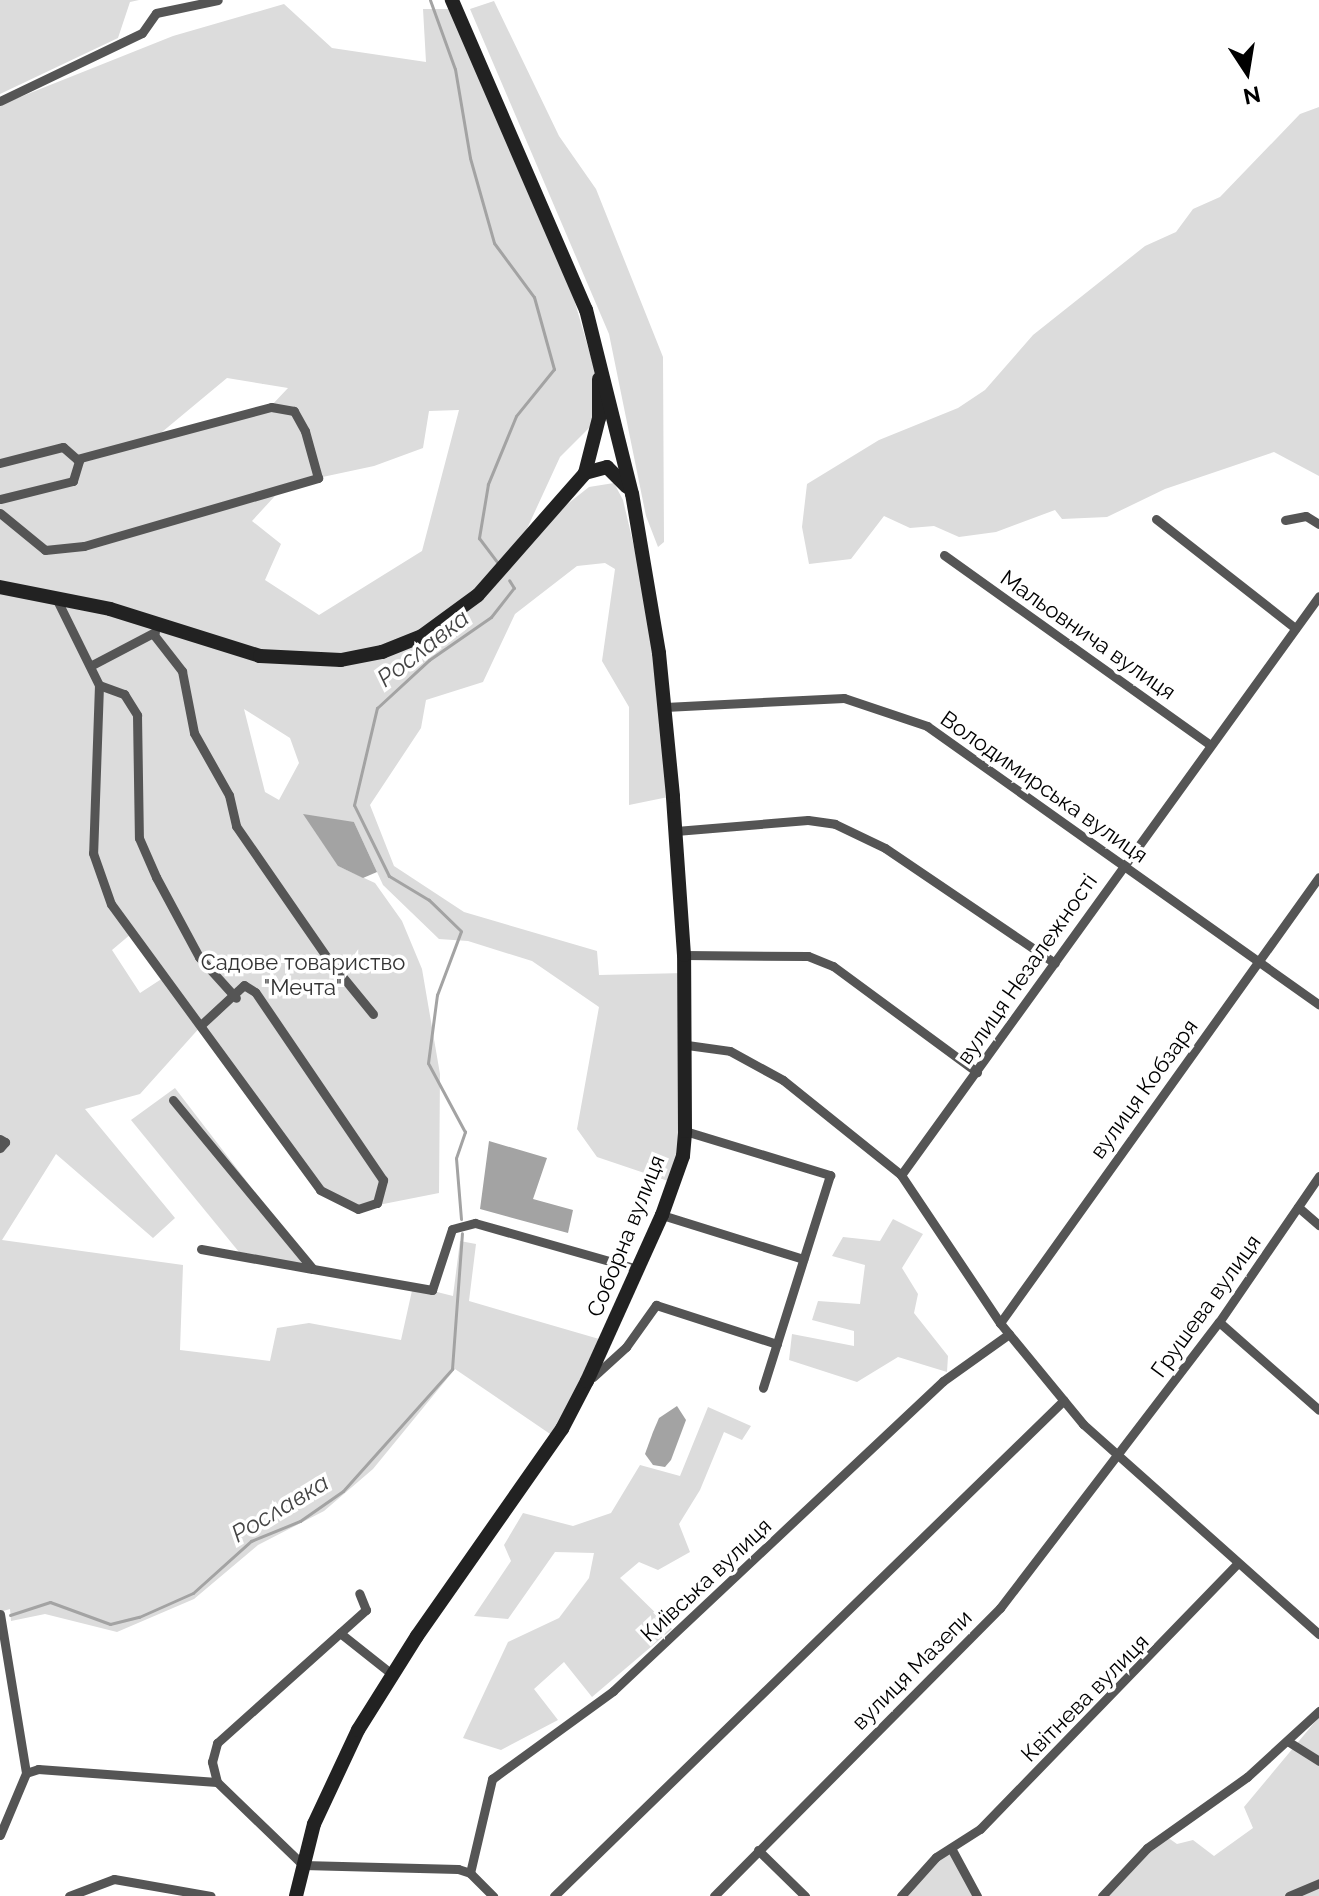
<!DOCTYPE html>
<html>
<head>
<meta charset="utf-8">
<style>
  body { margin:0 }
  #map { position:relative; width:1319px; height:1896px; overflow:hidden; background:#fff; font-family:Raleway,sans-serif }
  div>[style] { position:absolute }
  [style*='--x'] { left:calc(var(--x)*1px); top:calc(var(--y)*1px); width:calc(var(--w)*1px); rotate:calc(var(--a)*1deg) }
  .green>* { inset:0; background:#dcdcdc }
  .water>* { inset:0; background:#a3a3a3 }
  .stream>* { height:3px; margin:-1.5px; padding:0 1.5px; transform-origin:1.5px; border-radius:1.5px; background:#a3a3a3 }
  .street>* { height:9px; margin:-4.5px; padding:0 4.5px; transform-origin:4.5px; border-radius:4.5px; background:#555 }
  .secondary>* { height:14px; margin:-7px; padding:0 7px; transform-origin:7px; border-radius:7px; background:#222 }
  span { translate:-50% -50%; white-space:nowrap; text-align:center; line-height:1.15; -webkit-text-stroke:7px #fff; paint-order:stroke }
  .street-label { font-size:22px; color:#000 }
  .park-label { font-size:22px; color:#333 }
  .water-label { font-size:24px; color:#444; font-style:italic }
  .north { position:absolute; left:1207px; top:32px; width:80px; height:80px; -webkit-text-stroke:6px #fff; paint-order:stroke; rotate:168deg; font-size:22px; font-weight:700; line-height:32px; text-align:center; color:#000 }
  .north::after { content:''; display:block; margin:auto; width:28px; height:36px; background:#000; clip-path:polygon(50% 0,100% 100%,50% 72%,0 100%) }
</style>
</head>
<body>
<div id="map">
  <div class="green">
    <div style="clip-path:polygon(0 0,139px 0,130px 2px,118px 38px,0 94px)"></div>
    <div style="clip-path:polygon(494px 1px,559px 136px,596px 189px,663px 357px,664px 542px,658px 547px,646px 516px,609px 334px,470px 9px)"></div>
    <div style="clip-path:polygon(evenodd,284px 4px,332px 48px,426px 62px,423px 9px,449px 9px,574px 299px,599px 385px,599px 418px,560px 457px,514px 557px,546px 521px,589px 487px,614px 483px,623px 500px,659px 653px,673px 796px,629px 805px,629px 707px,602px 661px,615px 569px,605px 563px,577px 566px,515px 614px,483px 682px,426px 700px,421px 728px,370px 805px,394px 866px,464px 912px,597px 951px,599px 975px,685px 973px,687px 1052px,674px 1183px,597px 1157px,577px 1129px,599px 1007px,532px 961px,468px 941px,439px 939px,383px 885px,354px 822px,338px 866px,375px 883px,402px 921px,422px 969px,440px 1074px,439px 1193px,358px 1209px,320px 1190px,202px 1025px,140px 1094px,85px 1109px,175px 1218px,153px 1238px,56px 1154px,2px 1240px,183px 1265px,180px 1350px,270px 1361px,277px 1328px,309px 1323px,401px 1340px,413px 1286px,453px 1296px,460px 1241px,476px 1244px,469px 1301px,606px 1341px,556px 1438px,455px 1369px,373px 1469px,324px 1511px,258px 1545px,194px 1599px,117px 1632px,45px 1614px,11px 1621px,10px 1609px,0 1612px,0 105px,173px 36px,284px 4px,227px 378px,288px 388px,271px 406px,156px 437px,227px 378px,284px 4px,459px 410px,422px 551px,319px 615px,265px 580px,281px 544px,252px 521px,285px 485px,374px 466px,423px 448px,429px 411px,459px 410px,284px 4px,244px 709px,290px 738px,299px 763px,279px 800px,265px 792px,244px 709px,284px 4px,131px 934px,163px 978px,140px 993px,112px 950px,131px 934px)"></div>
    <div style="clip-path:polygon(1319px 107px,1319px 476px,1274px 452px,1165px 489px,1107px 517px,1062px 519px,1055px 510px,996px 532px,959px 537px,934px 526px,910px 528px,884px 516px,851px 559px,809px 564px,802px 527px,807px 484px,879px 440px,958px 408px,985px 390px,1033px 335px,1145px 246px,1176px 232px,1193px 209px,1220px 197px,1300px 114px)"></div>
    <div style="clip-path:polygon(175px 1088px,314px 1269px,239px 1252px,131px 1120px)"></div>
    <div style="clip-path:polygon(893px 1219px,923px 1234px,902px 1268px,918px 1294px,914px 1313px,948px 1356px,947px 1372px,898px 1357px,857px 1382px,789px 1360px,792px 1334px,854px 1346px,854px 1331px,812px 1320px,818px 1301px,860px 1304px,865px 1265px,832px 1256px,843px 1237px,880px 1241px)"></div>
    <div style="clip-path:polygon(708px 1407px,751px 1426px,742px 1440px,724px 1432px,700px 1490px,679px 1524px,690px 1552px,658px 1570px,639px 1562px,620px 1578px,672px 1629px,592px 1697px,564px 1662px,534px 1689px,558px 1720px,501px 1750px,463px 1738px,508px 1642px,559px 1618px,589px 1578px,594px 1553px,555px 1552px,508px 1619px,474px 1616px,511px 1561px,504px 1545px,523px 1513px,573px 1526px,611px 1513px,640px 1465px,680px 1476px)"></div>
    <div style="clip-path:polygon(1319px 1717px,1319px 1896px,1102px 1896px,1164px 1835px,1177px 1844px,1193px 1840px,1214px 1856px,1253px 1828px,1244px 1807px)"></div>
    <div style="clip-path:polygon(951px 1848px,977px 1896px,901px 1896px)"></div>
  </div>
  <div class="water">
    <div style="clip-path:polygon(303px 814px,354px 822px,377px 872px,363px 878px,338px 866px)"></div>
    <div style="clip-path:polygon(489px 1141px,547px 1158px,533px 1199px,573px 1210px,568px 1233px,480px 1209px)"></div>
    <div style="clip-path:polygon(677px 1406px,686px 1420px,671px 1460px,665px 1467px,653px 1465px,645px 1454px,653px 1432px,659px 1418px)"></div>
  </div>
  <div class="stream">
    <div style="--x:430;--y:0;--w:73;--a:70.1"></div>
    <div style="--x:455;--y:69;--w:90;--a:80.4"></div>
    <div style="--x:470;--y:158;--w:88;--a:74.2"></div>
    <div style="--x:494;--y:243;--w:67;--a:53.5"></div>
    <div style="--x:534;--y:297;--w:75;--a:74.5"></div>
    <div style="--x:554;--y:369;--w:60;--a:129"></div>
    <div style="--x:516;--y:416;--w:74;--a:112.4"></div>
    <div style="--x:488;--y:484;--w:55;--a:99.5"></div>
    <div style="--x:479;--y:538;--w:34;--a:53"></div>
    <div style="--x:461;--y:1219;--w:61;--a:-94.7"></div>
    <div style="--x:456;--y:1158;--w:28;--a:-71"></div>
    <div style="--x:465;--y:1132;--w:78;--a:-118.2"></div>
    <div style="--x:428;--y:1063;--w:69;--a:-82.5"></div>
    <div style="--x:437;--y:995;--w:68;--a:-69.4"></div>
    <div style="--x:461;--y:931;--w:45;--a:-135.9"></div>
    <div style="--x:429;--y:900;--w:47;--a:-149"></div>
    <div style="--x:389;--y:876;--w:79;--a:-116.2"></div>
    <div style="--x:354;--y:805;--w:100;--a:-76.7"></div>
    <div style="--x:377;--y:708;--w:71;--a:-42.7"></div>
    <div style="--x:429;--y:660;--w:75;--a:-34.7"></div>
    <div style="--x:491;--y:617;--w:37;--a:-52"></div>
    <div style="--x:514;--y:588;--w:9;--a:-122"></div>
    <div style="--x:10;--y:1615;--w:42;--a:-18"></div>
    <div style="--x:50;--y:1602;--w:64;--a:20.1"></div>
    <div style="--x:110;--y:1624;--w:30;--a:-14"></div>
    <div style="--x:139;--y:1617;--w:59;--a:-24"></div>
    <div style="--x:193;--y:1593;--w:78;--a:-41.9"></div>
    <div style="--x:251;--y:1541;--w:53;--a:-22.2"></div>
    <div style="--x:300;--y:1521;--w:52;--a:-34.9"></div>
    <div style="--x:343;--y:1491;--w:164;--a:-48.2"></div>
    <div style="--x:452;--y:1369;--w:136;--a:-85.8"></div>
  </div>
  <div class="street">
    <div style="--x:0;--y:101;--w:157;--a:-25.6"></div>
    <div style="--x:142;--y:33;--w:24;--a:-55"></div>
    <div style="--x:156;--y:13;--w:63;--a:-11.8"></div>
    <div style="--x:0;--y:463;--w:65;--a:-14.3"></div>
    <div style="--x:63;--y:447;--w:21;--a:41"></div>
    <div style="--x:79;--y:461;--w:21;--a:107"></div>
    <div style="--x:73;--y:481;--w:75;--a:166.1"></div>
    <div style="--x:0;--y:513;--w:58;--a:39.4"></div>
    <div style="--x:45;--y:550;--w:39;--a:-6"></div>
    <div style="--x:84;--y:546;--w:244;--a:-16.2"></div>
    <div style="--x:318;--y:478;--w:49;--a:-105.5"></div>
    <div style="--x:305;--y:431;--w:23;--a:-119"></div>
    <div style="--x:294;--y:411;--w:23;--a:-170"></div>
    <div style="--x:271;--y:407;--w:201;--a:165"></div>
    <div style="--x:1156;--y:519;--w:177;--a:38.1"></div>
    <div style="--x:1285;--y:520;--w:21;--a:-11"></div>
    <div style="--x:1306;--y:516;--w:15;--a:32"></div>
    <div style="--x:944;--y:555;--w:327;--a:35.5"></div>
    <div style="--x:56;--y:598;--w:97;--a:63.7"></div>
    <div style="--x:99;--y:685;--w:168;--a:92"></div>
    <div style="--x:93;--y:853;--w:54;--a:70.6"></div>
    <div style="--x:111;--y:904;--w:354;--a:53.8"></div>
    <div style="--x:320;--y:1190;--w:42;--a:26.6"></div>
    <div style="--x:358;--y:1209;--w:20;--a:-18"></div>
    <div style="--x:377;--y:1203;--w:24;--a:-75"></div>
    <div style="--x:383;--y:1180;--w:227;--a:-124.2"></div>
    <div style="--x:255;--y:992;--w:13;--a:-148"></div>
    <div style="--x:244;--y:985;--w:57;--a:137.1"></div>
    <div style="--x:154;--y:635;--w:46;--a:52.1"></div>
    <div style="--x:182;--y:671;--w:63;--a:79"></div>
    <div style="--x:194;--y:733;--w:71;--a:60.6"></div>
    <div style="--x:229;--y:795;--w:32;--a:77"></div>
    <div style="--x:236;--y:826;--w:162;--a:55.3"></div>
    <div style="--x:328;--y:959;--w:71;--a:50.7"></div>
    <div style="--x:92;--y:665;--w:71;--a:-27.6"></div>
    <div style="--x:99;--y:685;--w:27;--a:20"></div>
    <div style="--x:124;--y:694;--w:25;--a:58"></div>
    <div style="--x:137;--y:715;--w:123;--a:89.1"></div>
    <div style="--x:139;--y:838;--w:43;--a:66.4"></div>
    <div style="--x:156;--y:877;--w:91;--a:61.7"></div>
    <div style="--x:199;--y:957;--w:55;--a:47.9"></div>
    <div style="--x:665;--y:707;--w:179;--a:-2.9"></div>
    <div style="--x:844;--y:698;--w:88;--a:18.6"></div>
    <div style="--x:927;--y:726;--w:481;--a:35.4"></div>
    <div style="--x:676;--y:831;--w:132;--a:-4.8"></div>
    <div style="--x:808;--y:820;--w:27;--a:8"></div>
    <div style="--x:835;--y:824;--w:55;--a:25.6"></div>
    <div style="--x:885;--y:848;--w:205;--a:34.1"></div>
    <div style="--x:684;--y:955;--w:124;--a:0.5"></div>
    <div style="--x:808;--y:956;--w:27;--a:22"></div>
    <div style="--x:833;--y:966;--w:179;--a:36.4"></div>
    <div style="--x:687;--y:1045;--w:43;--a:7.9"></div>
    <div style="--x:730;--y:1051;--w:60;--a:28.7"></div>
    <div style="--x:783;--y:1080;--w:151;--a:38.8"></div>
    <div style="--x:901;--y:1175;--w:178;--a:56.2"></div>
    <div style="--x:1000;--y:1323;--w:131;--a:50.6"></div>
    <div style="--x:1083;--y:1424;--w:316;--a:41.7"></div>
    <div style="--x:173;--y:1100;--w:219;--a:50.4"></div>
    <div style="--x:313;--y:1269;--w:121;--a:10"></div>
    <div style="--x:432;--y:1290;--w:64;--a:-71.8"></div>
    <div style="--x:452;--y:1229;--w:24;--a:-15"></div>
    <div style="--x:475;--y:1223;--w:169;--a:15.8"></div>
    <div style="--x:685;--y:1131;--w:152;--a:16.9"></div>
    <div style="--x:830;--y:1175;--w:223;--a:107.5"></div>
    <div style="--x:0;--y:1139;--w:6;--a:31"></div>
    <div style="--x:5;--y:1142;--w:8;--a:130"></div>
    <div style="--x:901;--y:1175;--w:714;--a:-54.17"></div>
    <div style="--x:1298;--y:1207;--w:28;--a:41"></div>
    <div style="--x:662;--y:1215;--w:148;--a:17.3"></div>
    <div style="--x:201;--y:1249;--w:113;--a:10.2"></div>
    <div style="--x:1219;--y:1322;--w:133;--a:41.3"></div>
    <div style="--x:1000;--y:1323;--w:548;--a:-54.43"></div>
    <div style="--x:593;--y:1377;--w:45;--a:-42.3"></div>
    <div style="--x:626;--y:1347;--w:52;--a:-54.5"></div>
    <div style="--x:656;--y:1305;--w:127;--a:17.9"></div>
    <div style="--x:0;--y:1614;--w:161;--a:80.7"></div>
    <div style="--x:340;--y:1633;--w:68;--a:38.4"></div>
    <div style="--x:1289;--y:1742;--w:36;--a:32"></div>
    <div style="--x:217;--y:1782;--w:120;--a:44"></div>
    <div style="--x:303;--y:1865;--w:155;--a:1.5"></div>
    <div style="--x:458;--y:1869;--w:13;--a:18"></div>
    <div style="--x:470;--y:1873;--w:33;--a:45"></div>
    <div style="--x:0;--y:1835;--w:67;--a:-67.2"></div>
    <div style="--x:26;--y:1773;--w:13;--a:-18"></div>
    <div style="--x:38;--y:1769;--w:179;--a:4.2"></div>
    <div style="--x:217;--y:1782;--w:21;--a:-104"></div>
    <div style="--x:212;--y:1762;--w:20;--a:-75"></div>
    <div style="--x:217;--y:1743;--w:200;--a:-41.8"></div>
    <div style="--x:366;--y:1610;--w:18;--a:-112"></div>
    <div style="--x:951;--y:1848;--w:55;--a:61.6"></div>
    <div style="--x:758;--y:1850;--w:66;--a:44.4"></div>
    <div style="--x:470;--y:1873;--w:97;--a:-76.8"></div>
    <div style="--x:492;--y:1779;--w:150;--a:-36"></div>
    <div style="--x:613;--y:1691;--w:453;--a:-43.2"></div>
    <div style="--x:943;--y:1381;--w:81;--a:-35.5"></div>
    <div style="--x:69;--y:1896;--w:48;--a:-20.7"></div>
    <div style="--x:114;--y:1879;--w:98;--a:9.9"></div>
    <div style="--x:554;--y:1896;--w:711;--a:-44.2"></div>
    <div style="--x:714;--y:1896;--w:406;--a:-45.2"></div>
    <div style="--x:1000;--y:1608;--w:360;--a:-52.6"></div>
    <div style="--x:1219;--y:1322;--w:177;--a:-55.6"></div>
    <div style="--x:901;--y:1896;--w:52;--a:-48.1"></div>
    <div style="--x:936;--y:1857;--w:52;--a:-32.5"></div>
    <div style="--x:980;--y:1829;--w:369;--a:-45.9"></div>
    <div style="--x:1102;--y:1896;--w:66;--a:-46.8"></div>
    <div style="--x:1147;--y:1848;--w:123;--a:-35.4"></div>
    <div style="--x:1247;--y:1777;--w:98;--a:-42.5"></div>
    <div style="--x:1289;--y:1896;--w:33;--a:-23"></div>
  </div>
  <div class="secondary">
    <div style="--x:585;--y:473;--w:23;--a:-15"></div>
    <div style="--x:607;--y:467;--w:28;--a:45"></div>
    <div style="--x:0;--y:587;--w:112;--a:11.3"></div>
    <div style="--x:110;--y:609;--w:157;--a:17.4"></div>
    <div style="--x:260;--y:656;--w:81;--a:2.8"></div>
    <div style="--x:341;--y:660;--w:42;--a:-11"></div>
    <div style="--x:382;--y:652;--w:43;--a:-21.8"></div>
    <div style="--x:422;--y:636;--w:69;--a:-36.2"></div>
    <div style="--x:478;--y:595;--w:162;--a:-48.7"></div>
    <div style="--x:585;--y:473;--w:57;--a:-75.7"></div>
    <div style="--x:599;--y:418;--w:39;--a:-90"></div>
    <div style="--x:296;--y:1896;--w:74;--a:-76"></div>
    <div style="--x:314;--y:1824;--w:104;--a:-64.9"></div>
    <div style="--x:358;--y:1730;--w:111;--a:-57.9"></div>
    <div style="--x:417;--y:1636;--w:253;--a:-55"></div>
    <div style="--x:562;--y:1429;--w:54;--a:-62.5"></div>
    <div style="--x:587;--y:1381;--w:182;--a:-65.7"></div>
    <div style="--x:662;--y:1215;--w:63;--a:-70.4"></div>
    <div style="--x:683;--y:1156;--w:25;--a:-85"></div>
    <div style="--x:685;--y:1131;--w:176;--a:-90.3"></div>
    <div style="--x:684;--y:955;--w:159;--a:-94"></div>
    <div style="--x:673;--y:796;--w:144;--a:-95.6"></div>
    <div style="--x:659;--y:653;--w:161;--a:-99.6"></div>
    <div style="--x:632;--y:494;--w:190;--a:-104"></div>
    <div style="--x:586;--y:310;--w:338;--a:-113.4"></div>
  </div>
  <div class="street-label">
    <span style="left:1088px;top:635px;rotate:35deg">Мальовнича вулиця</span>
    <span style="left:1044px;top:787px;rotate:35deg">Володимирська вулиця</span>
    <span style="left:1027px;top:969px;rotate:-55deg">вулиця Незалежності</span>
    <span style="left:1144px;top:1089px;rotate:-54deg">вулиця Кобзаря</span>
    <span style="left:626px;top:1236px;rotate:-68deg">Соборна вулиця</span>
    <span style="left:1206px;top:1306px;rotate:-54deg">Грушева вулиця</span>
    <span style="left:706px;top:1580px;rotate:-43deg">Київська вулиця</span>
    <span style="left:912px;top:1670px;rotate:-45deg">вулиця Мазепи</span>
    <span style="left:1085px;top:1698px;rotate:-45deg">Квітнева вулиця</span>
  </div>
  <div class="park-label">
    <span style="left:303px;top:975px">Садове товариство<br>"Мечта"</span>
  </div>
  <div class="water-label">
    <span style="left:423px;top:648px;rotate:-38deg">Рославка</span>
    <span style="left:280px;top:1508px;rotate:-31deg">Рославка</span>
  </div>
  <div class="north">N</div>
</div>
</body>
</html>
